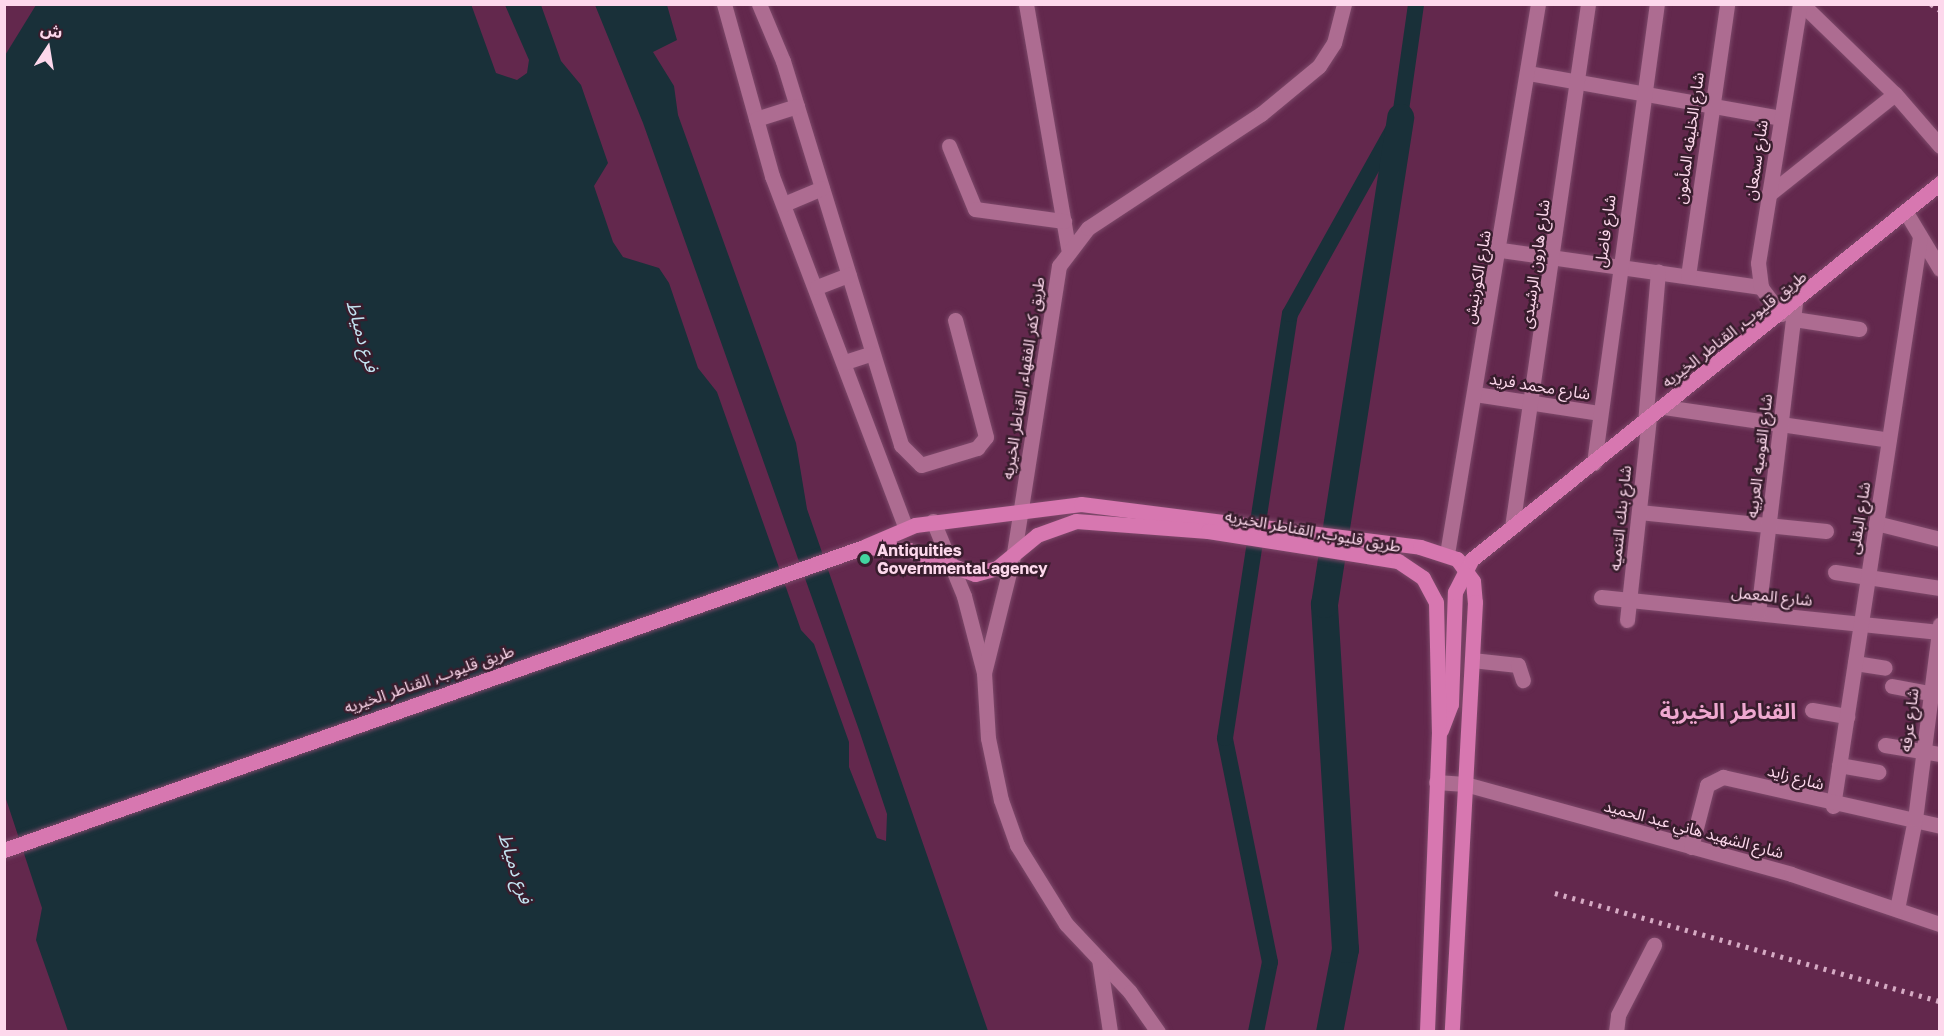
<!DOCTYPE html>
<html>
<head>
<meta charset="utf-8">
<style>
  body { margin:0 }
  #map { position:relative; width:1944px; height:1036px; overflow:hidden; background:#63284d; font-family:"Golos Text","Noto Sans Arabic",sans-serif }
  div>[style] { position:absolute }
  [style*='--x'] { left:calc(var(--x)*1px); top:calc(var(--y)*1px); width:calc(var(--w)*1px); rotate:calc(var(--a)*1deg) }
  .water>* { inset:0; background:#193039 }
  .canal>* { height:16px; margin:-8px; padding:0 8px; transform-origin:8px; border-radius:8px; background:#193039 }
  .river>* { height:27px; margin:-13.5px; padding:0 13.5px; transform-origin:13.5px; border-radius:13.5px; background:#193039 }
  .roads { filter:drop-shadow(0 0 2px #7d496a) drop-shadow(0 0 2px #7d496a) }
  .minor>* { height:15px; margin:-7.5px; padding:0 7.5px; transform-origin:7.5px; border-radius:7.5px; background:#ad6c91 }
  .major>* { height:15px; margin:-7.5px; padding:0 7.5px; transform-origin:7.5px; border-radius:7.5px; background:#d777b0 }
  .rail>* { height:4.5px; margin-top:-2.25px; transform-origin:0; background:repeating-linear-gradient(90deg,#d6abc4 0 3px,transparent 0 9px) }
  .dots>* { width:16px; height:16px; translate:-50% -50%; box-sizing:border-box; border:3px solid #381d2d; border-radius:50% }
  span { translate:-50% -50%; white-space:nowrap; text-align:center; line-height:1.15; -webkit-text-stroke:5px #381d2d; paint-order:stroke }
  .street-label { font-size:16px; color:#fdd8ec }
  .poi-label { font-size:16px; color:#fdd8ec; font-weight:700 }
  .left { translate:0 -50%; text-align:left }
  .water-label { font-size:18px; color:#c3e4f1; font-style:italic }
  .district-label { font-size:22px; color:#efa8d0; font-weight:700 }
  .frame { position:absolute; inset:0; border:6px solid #fdd8ec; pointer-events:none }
  .north { position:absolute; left:18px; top:18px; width:60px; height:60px; -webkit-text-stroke:4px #381d2d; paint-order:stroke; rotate:12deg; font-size:16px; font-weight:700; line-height:24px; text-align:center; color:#fdd8ec }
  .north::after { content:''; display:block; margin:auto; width:21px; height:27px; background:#fdd8ec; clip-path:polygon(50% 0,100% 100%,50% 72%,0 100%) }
</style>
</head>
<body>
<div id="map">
  <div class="water">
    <div style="clip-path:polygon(471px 4px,496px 73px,517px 80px,527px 73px,529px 60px,505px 5px,541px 5px,561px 61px,581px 85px,608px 163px,594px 186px,613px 242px,623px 257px,659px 268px,669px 283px,698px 368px,717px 392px,801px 630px,814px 644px,849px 742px,849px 767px,877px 838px,886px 841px,887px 814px,859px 730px,643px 123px,595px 5px,667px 5px,677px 40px,653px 52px,674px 86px,678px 115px,796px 443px,807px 509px,988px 1031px,68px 1031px,36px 940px,42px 908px,5px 796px,4px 57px,36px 5px)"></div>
  </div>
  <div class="canal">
    <div style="--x:1256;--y:1032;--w:71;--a:-78.7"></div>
    <div style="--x:1270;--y:962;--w:228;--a:-101.4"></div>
    <div style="--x:1225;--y:738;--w:429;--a:-81.3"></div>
    <div style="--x:1290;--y:314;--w:226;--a:-60.8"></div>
    <div style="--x:1400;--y:117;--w:114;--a:-81.9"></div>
  </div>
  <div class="river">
    <div style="--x:1329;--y:1032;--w:85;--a:-79.1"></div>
    <div style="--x:1345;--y:949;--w:346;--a:-93.5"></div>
    <div style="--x:1324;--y:604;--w:493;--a:-81.1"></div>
  </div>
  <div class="roads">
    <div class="minor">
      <div style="--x:724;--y:4;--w:179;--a:74.4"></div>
      <div style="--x:772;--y:176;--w:375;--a:69.2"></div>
      <div style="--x:759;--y:4;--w:62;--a:67.2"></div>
      <div style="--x:783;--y:61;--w:402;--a:72.9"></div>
      <div style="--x:901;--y:445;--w:28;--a:45"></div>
      <div style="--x:921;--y:465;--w:59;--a:-16.9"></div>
      <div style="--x:977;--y:448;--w:14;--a:-51"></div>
      <div style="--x:986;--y:437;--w:121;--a:-104.8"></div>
      <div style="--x:1026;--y:4;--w:248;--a:80.2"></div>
      <div style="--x:1802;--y:4;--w:129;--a:44.1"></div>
      <div style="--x:1895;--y:94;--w:69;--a:49.1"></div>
      <div style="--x:1528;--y:73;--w:256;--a:10.1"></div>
      <div style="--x:756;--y:119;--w:43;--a:-17.6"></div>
      <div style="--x:949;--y:146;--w:68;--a:67.6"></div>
      <div style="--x:975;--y:209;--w:90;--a:7.7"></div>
      <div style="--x:1768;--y:195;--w:162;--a:-38.5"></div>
      <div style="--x:784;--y:204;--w:41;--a:-22.8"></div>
      <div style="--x:1907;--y:214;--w:64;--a:59"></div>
      <div style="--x:1501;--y:250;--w:263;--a:8.1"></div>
      <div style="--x:1688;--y:276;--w:275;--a:-81.8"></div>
      <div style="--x:817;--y:287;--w:34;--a:-21"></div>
      <div style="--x:1781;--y:314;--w:34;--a:-127"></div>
      <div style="--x:1761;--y:287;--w:24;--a:-97"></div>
      <div style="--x:1758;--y:263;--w:262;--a:-80.8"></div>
      <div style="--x:1794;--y:319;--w:66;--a:8.7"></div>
      <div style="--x:845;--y:362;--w:28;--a:-18"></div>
      <div style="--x:1475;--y:394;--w:125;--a:8.7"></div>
      <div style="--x:1664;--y:407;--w:227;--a:8.3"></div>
      <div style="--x:1645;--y:423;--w:152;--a:-85.1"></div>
      <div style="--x:1594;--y:463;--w:463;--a:-82.2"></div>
      <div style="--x:1639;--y:512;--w:188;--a:5.8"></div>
      <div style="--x:933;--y:521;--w:81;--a:67.5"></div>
      <div style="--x:964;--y:596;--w:80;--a:75.4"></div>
      <div style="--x:984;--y:673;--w:65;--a:86.5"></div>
      <div style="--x:988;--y:738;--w:63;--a:78.2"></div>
      <div style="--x:1001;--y:800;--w:48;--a:70.4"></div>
      <div style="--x:1017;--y:845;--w:93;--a:58.2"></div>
      <div style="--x:1066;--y:924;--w:93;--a:46.7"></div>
      <div style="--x:1130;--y:992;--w:49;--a:55"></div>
      <div style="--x:1876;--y:523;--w:66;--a:14"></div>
      <div style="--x:1512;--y:527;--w:528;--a:-81.73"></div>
      <div style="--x:1447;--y:554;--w:557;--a:-80.61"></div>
      <div style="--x:1835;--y:572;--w:106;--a:8.7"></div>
      <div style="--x:1601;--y:597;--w:340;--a:5.9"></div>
      <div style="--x:1758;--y:613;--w:312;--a:-83.2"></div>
      <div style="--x:1627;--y:620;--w:202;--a:-83.8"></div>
      <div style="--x:1472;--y:660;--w:46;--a:6.2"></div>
      <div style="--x:1518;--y:665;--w:16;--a:72"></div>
      <div style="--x:1855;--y:663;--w:30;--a:9"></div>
      <div style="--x:984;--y:673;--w:124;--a:-76"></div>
      <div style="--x:1014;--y:553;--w:291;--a:-81.1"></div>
      <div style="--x:1059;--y:266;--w:48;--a:-52.7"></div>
      <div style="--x:1088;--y:228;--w:207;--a:-33.4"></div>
      <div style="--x:1261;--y:114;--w:75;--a:-39.6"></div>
      <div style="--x:1319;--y:66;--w:27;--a:-57"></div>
      <div style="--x:1334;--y:43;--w:40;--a:-75.6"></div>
      <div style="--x:1892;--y:686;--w:49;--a:10.6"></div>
      <div style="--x:1812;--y:710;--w:36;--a:10"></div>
      <div style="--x:1885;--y:745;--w:56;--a:9.3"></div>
      <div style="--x:1839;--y:765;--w:40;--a:10"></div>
      <div style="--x:1436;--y:782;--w:29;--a:4"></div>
      <div style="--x:1465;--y:784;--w:338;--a:15.4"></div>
      <div style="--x:1791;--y:874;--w:157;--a:18.6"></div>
      <div style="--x:1833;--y:806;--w:576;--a:-81.31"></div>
      <div style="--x:1691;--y:847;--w:64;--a:-75.5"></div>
      <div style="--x:1707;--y:785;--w:18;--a:-27"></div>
      <div style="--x:1723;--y:777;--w:222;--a:12.7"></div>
      <div style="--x:1897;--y:909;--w:92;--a:-78.7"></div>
      <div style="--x:1915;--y:819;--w:196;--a:-82.7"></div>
      <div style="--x:1099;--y:959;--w:74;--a:81.4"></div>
      <div style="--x:1616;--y:1032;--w:17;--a:-83"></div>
      <div style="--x:1618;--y:1015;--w:79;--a:-62.8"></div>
    </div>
    <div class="major">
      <div style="--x:866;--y:546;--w:53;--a:-23.2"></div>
      <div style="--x:915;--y:525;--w:167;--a:-7.2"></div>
      <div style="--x:1081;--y:504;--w:342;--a:7.2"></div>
      <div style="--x:1420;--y:547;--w:39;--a:18"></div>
      <div style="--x:1457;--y:559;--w:27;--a:54"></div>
      <div style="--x:1473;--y:581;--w:21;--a:85"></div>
      <div style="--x:1475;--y:602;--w:431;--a:93.1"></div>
      <div style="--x:1441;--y:730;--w:28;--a:-69"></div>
      <div style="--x:1451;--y:704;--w:112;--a:-88"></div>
      <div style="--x:1455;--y:592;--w:36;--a:-63"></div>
      <div style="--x:1471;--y:560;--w:602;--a:-38.79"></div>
      <div style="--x:4;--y:850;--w:912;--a:-19.41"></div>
      <div style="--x:864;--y:547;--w:45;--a:3.8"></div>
      <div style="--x:909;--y:550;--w:70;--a:20"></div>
      <div style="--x:975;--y:574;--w:23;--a:-15"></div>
      <div style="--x:997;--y:568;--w:52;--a:-39.5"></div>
      <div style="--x:1037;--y:535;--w:41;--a:-19.7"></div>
      <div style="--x:1076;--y:521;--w:132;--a:4.3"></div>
      <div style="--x:1208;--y:531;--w:192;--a:9"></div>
      <div style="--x:1398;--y:561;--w:30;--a:34"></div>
      <div style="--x:1423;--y:578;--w:27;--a:62"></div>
      <div style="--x:1436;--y:602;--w:130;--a:88.7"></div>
      <div style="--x:1439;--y:732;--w:300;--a:92.3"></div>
    </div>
  </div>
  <div class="rail">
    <div style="--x:1931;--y:4;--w:11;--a:34"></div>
    <div style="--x:1555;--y:893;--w:400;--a:15.7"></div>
  </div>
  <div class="dots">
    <div style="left:865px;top:559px;background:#43d4a0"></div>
  </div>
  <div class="street-label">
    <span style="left:1689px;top:138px;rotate:-82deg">شارع الخليفه المأمون</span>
    <span style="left:1756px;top:160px;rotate:-81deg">شارع سمعان</span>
    <span style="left:1605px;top:231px;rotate:-82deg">شارع فاضل</span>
    <span style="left:1535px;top:264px;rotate:-82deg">شارع هارون الرشيدى</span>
    <span style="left:1477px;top:277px;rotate:-80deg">شارع الكورنيش</span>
    <span style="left:1734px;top:329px;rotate:-38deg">طريق قليوب, القناطر الخيريه</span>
    <span style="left:1023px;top:378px;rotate:-81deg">طريق كفر الفقهاء, القناطر الخيريه</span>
    <span style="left:1540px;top:386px;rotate:9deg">شارع محمد فريد</span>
    <span style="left:1759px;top:456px;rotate:-83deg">شارع القوميه العربيه</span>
    <span style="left:1620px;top:518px;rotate:-84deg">شارع بنك التنميه</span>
    <span style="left:1859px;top:518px;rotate:-81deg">شارع البقلى</span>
    <span style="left:1313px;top:531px;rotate:10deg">طريق قليوب, القناطر الخيريه</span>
    <span style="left:1772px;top:596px;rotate:6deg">شارع المعمل</span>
    <span style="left:429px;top:679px;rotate:-19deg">طريق قليوب, القناطر الخيريه</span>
    <span style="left:1909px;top:720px;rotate:-83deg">شارع عرفه</span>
    <span style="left:1796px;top:777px;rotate:15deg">شارع زايد</span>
    <span style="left:1694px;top:829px;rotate:15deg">شارع الشهيد هاني عبد الحميد</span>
  </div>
  <div class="poi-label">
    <span class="left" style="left:877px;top:559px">Antiquities<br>Governmental agency</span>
  </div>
  <div class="water-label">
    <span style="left:363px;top:336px;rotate:74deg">فرع دمياط</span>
    <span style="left:516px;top:868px;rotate:72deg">فرع دمياط</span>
  </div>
  <div class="district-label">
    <span style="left:1728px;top:711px">القناطر الخيرية</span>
  </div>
  <div class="frame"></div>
  <div class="north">ش</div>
</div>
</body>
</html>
